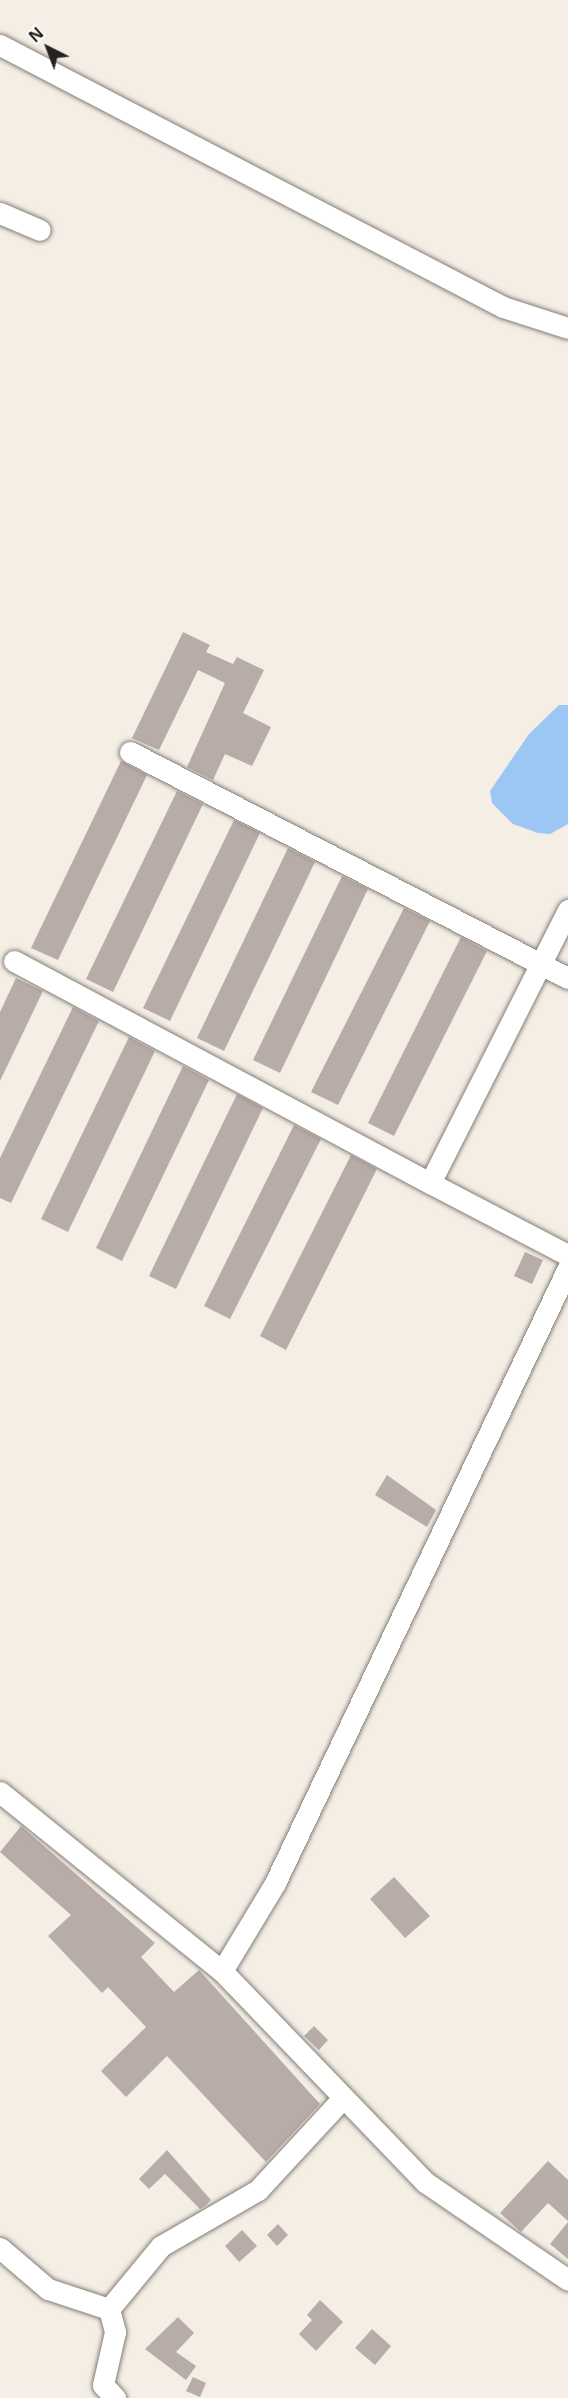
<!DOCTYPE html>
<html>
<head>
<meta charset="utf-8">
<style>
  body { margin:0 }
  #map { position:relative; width:568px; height:2398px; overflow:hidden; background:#f4eee5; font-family:"Open Sans",sans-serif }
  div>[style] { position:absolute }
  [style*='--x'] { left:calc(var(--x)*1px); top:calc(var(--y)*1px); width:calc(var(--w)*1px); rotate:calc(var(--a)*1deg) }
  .water>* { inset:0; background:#9cc7f5 }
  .building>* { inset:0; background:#b8aca9 }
  .roads { filter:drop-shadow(0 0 2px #837e76) drop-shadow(0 0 2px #837e76) }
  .minor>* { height:21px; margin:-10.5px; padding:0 10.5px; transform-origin:10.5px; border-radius:10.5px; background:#fff }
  span { translate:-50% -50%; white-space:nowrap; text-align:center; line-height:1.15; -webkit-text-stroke:4.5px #fefcf8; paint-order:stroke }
  .north { position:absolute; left:18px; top:18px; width:60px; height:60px; -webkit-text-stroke:4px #fefcf8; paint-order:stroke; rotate:318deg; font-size:16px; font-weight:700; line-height:24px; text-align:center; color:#25231f }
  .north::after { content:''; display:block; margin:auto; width:21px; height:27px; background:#25231f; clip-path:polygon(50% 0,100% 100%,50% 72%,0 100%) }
</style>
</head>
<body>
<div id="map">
  <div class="water">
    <div style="clip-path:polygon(559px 705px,568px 705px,568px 824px,550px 834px,538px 833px,513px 824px,492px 803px,490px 791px,529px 734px)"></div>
  </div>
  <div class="building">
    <div style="clip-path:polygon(183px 632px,210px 645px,206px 652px,233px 664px,237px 657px,264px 670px,243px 713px,271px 727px,252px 766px,225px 754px,213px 780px,187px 767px,225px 683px,198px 670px,159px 750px,132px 738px)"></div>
    <div style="clip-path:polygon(121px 761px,147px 775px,58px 960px,31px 948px)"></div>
    <div style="clip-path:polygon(177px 791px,203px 804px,113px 992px,86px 979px)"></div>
    <div style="clip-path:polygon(234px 820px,260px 833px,170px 1021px,143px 1008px)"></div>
    <div style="clip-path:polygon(288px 848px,315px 862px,224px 1051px,197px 1038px)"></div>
    <div style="clip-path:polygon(342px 876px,368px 889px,280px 1073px,253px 1060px)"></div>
    <div style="clip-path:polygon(404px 908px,430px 921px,338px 1105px,311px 1092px)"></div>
    <div style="clip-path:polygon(461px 937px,487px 951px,394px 1136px,368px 1123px)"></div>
    <div style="clip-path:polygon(16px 978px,43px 991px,0 1081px,0 1012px)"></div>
    <div style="clip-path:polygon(73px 1007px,99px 1021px,11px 1203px,0 1198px,0 1158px)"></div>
    <div style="clip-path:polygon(129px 1037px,155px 1051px,68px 1232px,41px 1219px)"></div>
    <div style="clip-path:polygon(183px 1066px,209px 1080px,122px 1261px,96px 1248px)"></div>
    <div style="clip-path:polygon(237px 1094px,263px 1108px,176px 1289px,149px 1276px)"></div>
    <div style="clip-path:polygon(294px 1125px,321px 1139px,230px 1319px,204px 1306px)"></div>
    <div style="clip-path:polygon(351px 1155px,377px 1169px,286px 1350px,260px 1336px)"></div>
    <div style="clip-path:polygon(525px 1252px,543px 1260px,532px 1284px,514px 1276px)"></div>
    <div style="clip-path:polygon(387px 1475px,436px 1510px,427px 1527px,375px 1495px)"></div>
    <div style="clip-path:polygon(21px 1826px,155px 1943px,141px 1957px,174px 1992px,199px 1970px,320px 2104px,266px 2162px,167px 2056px,126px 2097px,101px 2071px,146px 2027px,108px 1987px,102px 1993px,48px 1936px,71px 1915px,0 1852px)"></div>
    <div style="clip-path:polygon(394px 1877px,430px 1916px,405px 1938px,370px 1899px)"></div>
    <div style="clip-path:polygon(314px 2026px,328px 2040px,319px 2050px,304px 2036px)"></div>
    <div style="clip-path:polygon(167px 2150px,211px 2200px,205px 2206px,200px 2209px,165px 2174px,149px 2189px,139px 2179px)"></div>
    <div style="clip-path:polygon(548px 2161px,568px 2180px,568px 2221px,548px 2203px,521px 2232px,500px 2213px)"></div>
    <div style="clip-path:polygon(568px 2222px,568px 2259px,550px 2244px)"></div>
    <div style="clip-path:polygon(278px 2224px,288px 2235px,277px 2246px,267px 2235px)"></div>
    <div style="clip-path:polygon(242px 2230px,257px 2246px,239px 2262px,225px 2246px)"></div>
    <div style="clip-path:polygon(320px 2300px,343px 2322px,316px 2351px,299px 2334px,312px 2320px,307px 2315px)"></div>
    <div style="clip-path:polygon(178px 2317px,194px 2333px,176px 2352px,196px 2366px,186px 2380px,145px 2349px)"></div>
    <div style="clip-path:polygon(372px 2329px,391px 2346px,375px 2365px,355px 2348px)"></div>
    <div style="clip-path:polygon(193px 2377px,206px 2383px,200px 2397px,186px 2391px)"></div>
  </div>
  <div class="roads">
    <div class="minor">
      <div style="--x:0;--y:45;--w:567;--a:27.51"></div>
      <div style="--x:503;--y:307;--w:68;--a:17.9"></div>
      <div style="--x:0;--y:213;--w:43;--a:23"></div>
      <div style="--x:130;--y:752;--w:493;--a:27.3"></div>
      <div style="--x:14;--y:961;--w:472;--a:28.1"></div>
      <div style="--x:430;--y:1183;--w:306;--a:-63.2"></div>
      <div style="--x:430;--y:1183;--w:156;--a:27.6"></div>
      <div style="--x:0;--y:1792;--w:285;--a:38.9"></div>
      <div style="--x:222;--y:1971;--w:293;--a:46.1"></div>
      <div style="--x:425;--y:2182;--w:173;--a:34.4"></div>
      <div style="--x:222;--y:1971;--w:103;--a:-58.9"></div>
      <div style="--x:275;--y:1883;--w:681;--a:-64.53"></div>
      <div style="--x:0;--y:2248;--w:63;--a:40.5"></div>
      <div style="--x:48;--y:2289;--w:64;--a:18.2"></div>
      <div style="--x:109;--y:2309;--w:82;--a:-50.5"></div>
      <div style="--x:161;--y:2246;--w:112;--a:-30"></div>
      <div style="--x:258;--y:2190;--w:122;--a:-47.3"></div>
      <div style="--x:109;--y:2309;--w:24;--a:75"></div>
      <div style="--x:115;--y:2332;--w:54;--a:102.8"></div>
      <div style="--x:103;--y:2385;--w:18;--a:47"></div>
    </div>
  </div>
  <div class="north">N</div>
</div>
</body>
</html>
